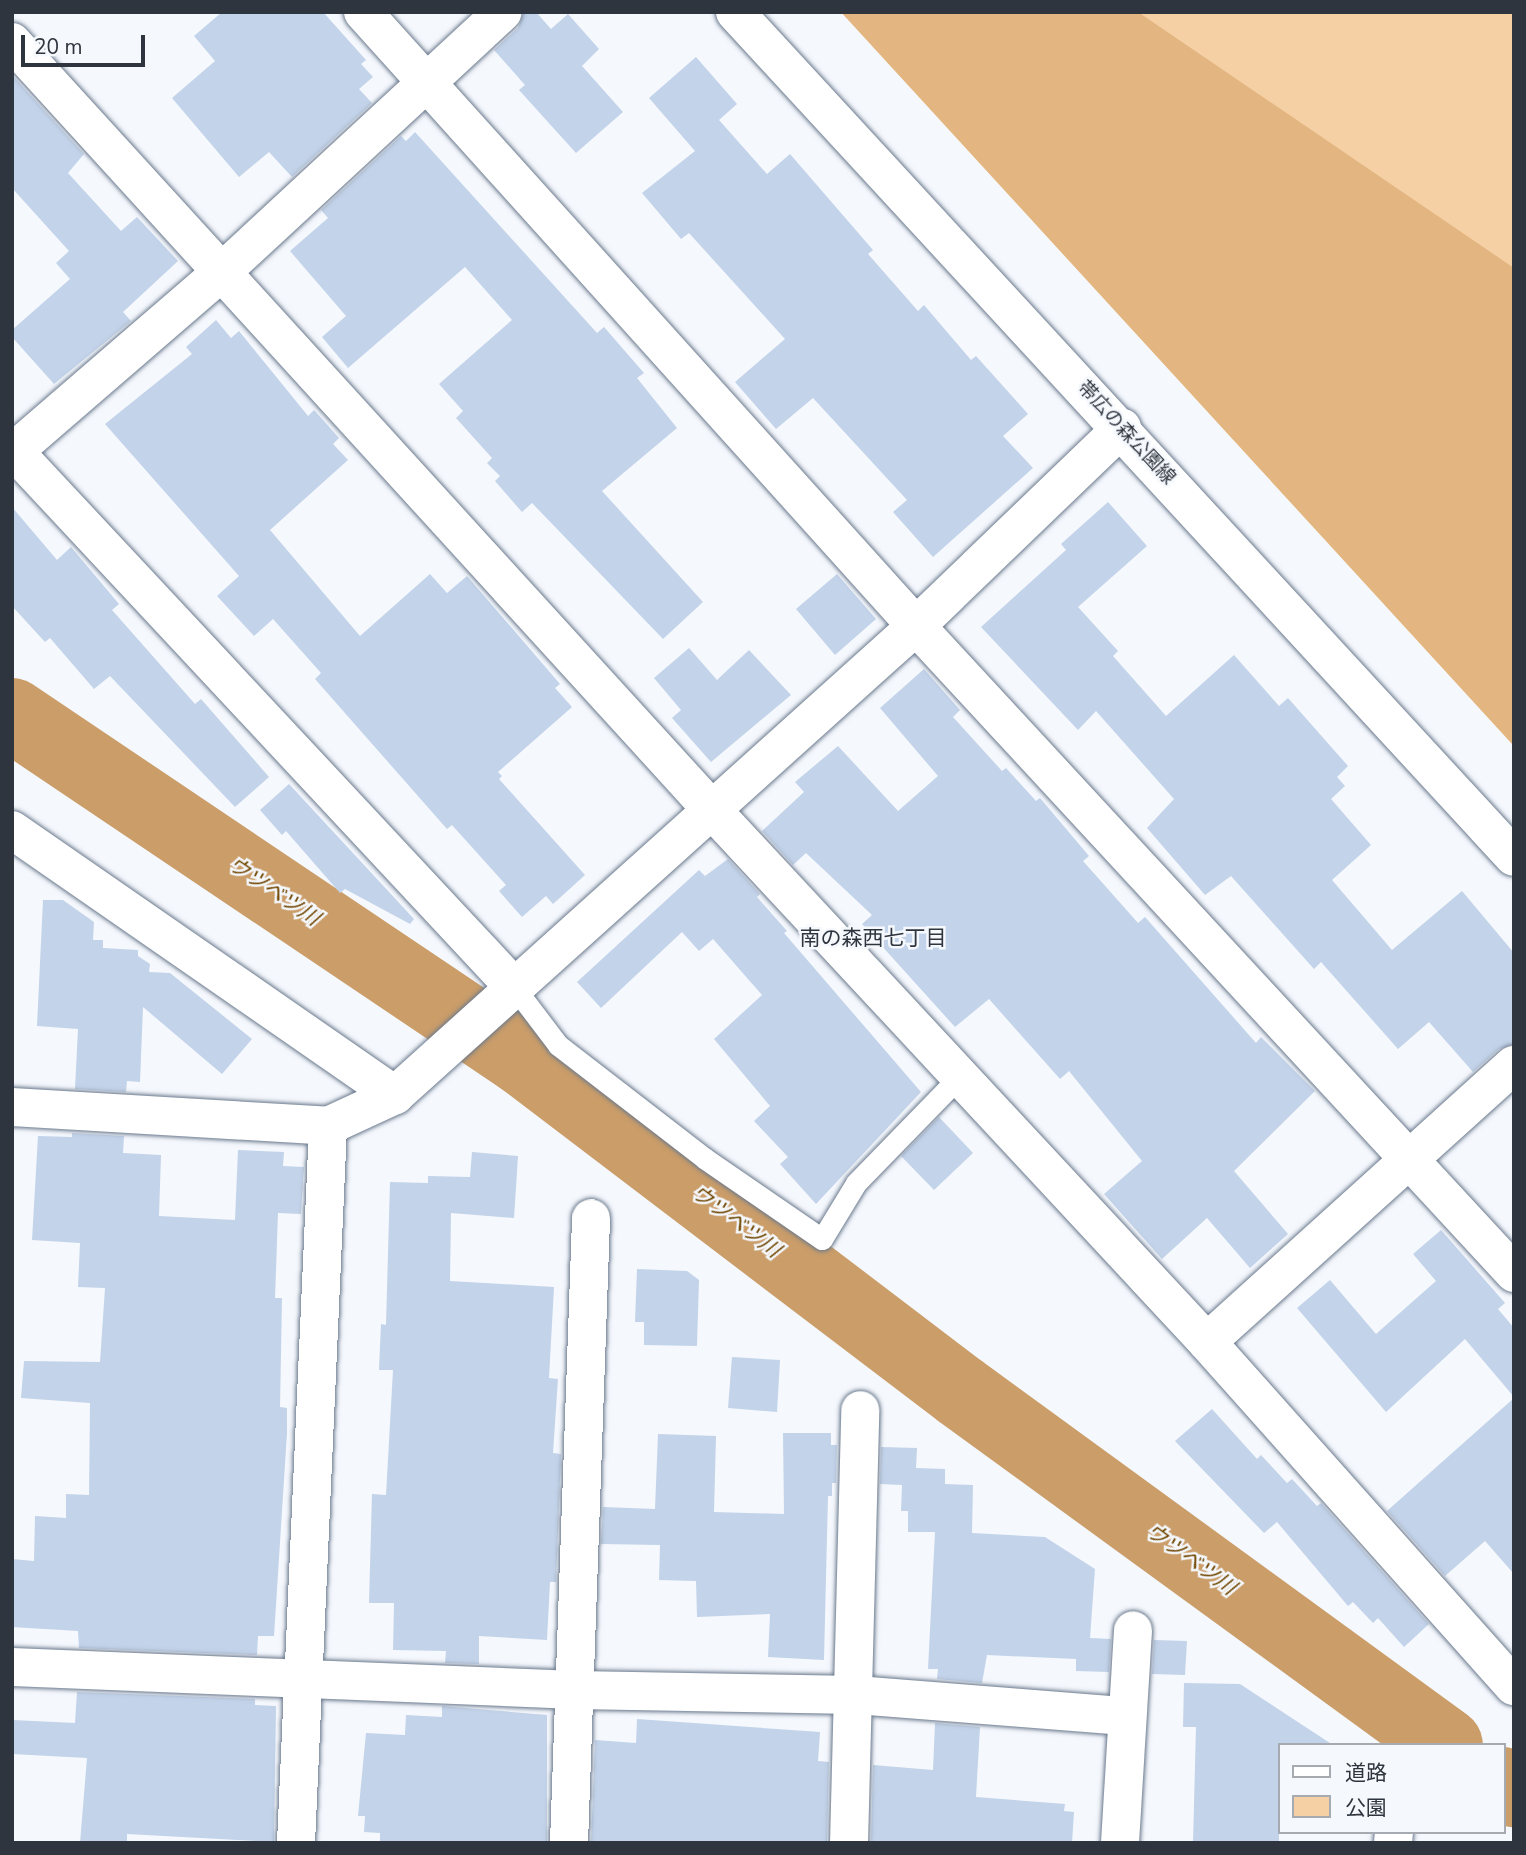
<!DOCTYPE html>
<html>
<head>
<meta charset="utf-8">
<style>
  body { margin:0 }
  #map { position:relative; width:1526px; height:1855px; overflow:hidden; background:#f5f8fd; font-family:"Nunito Sans","Noto Sans JP",sans-serif }
  div>[style] { position:absolute }
  [style*='--x'] { left:calc(var(--x)*1px); top:calc(var(--y)*1px); width:calc(var(--w)*1px); rotate:calc(var(--a)*1deg) }
  .green>* { inset:0; background:#f5d0a5 }
  .forest>* { inset:0; background:#e3b580 }
  .river>* { height:74px; margin:-37px; padding:0 37px; transform-origin:37px; border-radius:37px; background:#ca9d69 }
  .building>* { inset:0; background:#c3d3e9 }
  .roads { filter:drop-shadow(0 0 2px #6a798d) drop-shadow(0 0 2px #6a798d) }
  .service>* { height:21px; margin:-10.5px; padding:0 10.5px; transform-origin:10.5px; border-radius:10.5px; background:#fff }
  .minor>* { height:38px; margin:-19px; padding:0 19px; transform-origin:19px; border-radius:19px; background:#fff }
  .secondary>* { height:38px; margin:-19px; padding:0 19px; transform-origin:19px; border-radius:19px; background:#fff }
  span { translate:-50% -50%; white-space:nowrap; text-align:center; line-height:1.15; -webkit-text-stroke:5px #f5f8fd; paint-order:stroke }
  .street-label { font-size:19px; color:#2f353e }
  .water-label { font-size:21px; color:#704600; font-style:italic }
  .neighbourhood-label { font-size:21px; color:#2f353e }
  .frame { position:absolute; inset:0; border:14px solid #2f353e; pointer-events:none }
  .legend { position:absolute; left:1278px; top:1743px; width:228px; height:91px; box-sizing:border-box; background:#f5f8fd; border:2px solid #a6aab1; margin:0; padding:9px 12px; list-style:none; font-size:21px; color:#2f353e }
  .legend li { display:flex; align-items:center; gap:14px; height:35px }
  .legend b { width:35px; border:2px solid #a6aab1 }
  .scale { position:absolute; left:21px; top:35px; width:124px; height:32px; box-sizing:border-box; border:4px solid #2f353e; border-top:0; padding-left:9px; font-size:21px; line-height:24px; white-space:nowrap; color:#2f353e; -webkit-text-stroke:5px #f5f8fd; paint-order:stroke }
</style>
</head>
<body>
<div id="map">
  <div class="green">
    <div style="clip-path:polygon(841px 12px,1514px 12px,1514px 746px)"></div>
  </div>
  <div class="forest">
    <div style="clip-path:polygon(841px 12px,1138px 12px,1514px 268px,1514px 746px)"></div>
  </div>
  <div class="river">
    <div style="--x:12;--y:715;--w:615;--a:33.92"></div>
    <div style="--x:522;--y:1058;--w:550;--a:37.24"></div>
    <div style="--x:960;--y:1391;--w:601;--a:36.07"></div>
    <div style="--x:1503;--y:1784;--w:13;--a:29"></div>
  </div>
  <div class="building">
    <div style="clip-path:polygon(222px 12px,323px 12px,366px 60px,361px 64px,373px 77px,359px 89px,372px 103px,292px 177px,269px 152px,239px 177px,172px 98px,215px 61px,194px 36px)"></div>
    <div style="clip-path:polygon(524px 12px,536px 12px,551px 29px,568px 14px,599px 49px,582px 66px,623px 112px,576px 153px,519px 90px,525px 85px,494px 50px,518px 28px)"></div>
    <div style="clip-path:polygon(696px 57px,737px 104px,719px 120px,767px 174px,790px 154px,873px 250px,868px 254px,918px 311px,924px 305px,971px 360px,976px 356px,1028px 414px,1003px 436px,1033px 468px,933px 557px,893px 512px,907px 500px,813px 398px,776px 429px,735px 382px,785px 339px,689px 233px,681px 239px,642px 193px,695px 151px,649px 98px)"></div>
    <div style="clip-path:polygon(12px 75px,84px 154px,68px 173px,121px 231px,137px 217px,178px 261px,123px 312px,131px 321px,54px 384px,12px 337px,12px 330px,70px 279px,56px 263px,69px 251px,12px 188px)"></div>
    <div style="clip-path:polygon(415px 132px,597px 333px,604px 327px,644px 373px,637px 378px,677px 428px,602px 491px,703px 602px,663px 639px,532px 503px,522px 512px,495px 481px,500px 476px,487px 463px,492px 458px,456px 418px,463px 411px,439px 384px,512px 320px,465px 267px,348px 368px,322px 337px,346px 316px,290px 251px,328px 218px,321px 210px,401px 136px,406px 141px)"></div>
    <div style="clip-path:polygon(216px 320px,231px 338px,239px 331px,308px 416px,314px 410px,339px 438px,333px 444px,348px 460px,270px 530px,360px 636px,430px 574px,447px 593px,467px 576px,560px 684px,555px 688px,572px 707px,498px 772px,502px 776px,499px 779px,585px 875px,553px 904px,546px 896px,522px 917px,499px 891px,506px 885px,452px 825px,447px 829px,315px 679px,321px 673px,273px 619px,254px 636px,217px 596px,239px 576px,105px 424px,192px 354px,186px 347px)"></div>
    <div style="clip-path:polygon(1108px 502px,1147px 546px,1078px 607px,1118px 651px,1113px 656px,1166px 716px,1234px 655px,1279px 706px,1288px 698px,1348px 766px,1337px 777px,1345px 786px,1331px 799px,1371px 845px,1332px 880px,1392px 950px,1462px 891px,1514px 953px,1514px 1044px,1499px 1049px,1473px 1072px,1429px 1022px,1398px 1049px,1321px 962px,1314px 969px,1231px 876px,1205px 895px,1147px 828px,1174px 799px,1096px 711px,1078px 730px,981px 627px,1066px 550px,1061px 544px)"></div>
    <div style="clip-path:polygon(12px 507px,57px 560px,71px 547px,119px 604px,112px 610px,195px 704px,201px 699px,269px 777px,235px 807px,110px 676px,94px 689px,50px 638px,45px 642px,12px 606px)"></div>
    <div style="clip-path:polygon(837px 574px,876px 619px,835px 655px,796px 609px)"></div>
    <div style="clip-path:polygon(689px 648px,717px 680px,749px 650px,791px 695px,711px 762px,672px 718px,681px 710px,654px 678px)"></div>
    <div style="clip-path:polygon(924px 669px,960px 710px,953px 717px,1002px 771px,1006px 768px,1036px 801px,1040px 798px,1089px 856px,1083px 861px,1138px 923px,1145px 917px,1256px 1043px,1261px 1037px,1315px 1091px,1234px 1171px,1288px 1234px,1250px 1268px,1207px 1218px,1162px 1259px,1104px 1194px,1142px 1161px,1069px 1071px,1060px 1079px,989px 999px,955px 1027px,862px 924px,872px 915px,806px 853px,793px 865px,762px 831px,804px 792px,795px 782px,838px 746px,898px 811px,938px 776px,880px 708px)"></div>
    <div style="clip-path:polygon(289px 784px,414px 919px,410px 924px,345px 889px,340px 893px,286px 831px,282px 835px,260px 810px)"></div>
    <div style="clip-path:polygon(728px 859px,760px 894px,757px 897px,787px 931px,784px 933px,921px 1092px,816px 1204px,780px 1164px,788px 1157px,754px 1121px,770px 1106px,714px 1039px,762px 995px,713px 939px,699px 951px,682px 932px,601px 1008px,577px 982px,699px 870px,705px 876px)"></div>
    <div style="clip-path:polygon(43px 900px,63px 900px,94px 922px,93px 940px,103px 940px,103px 948px,138px 950px,138px 956px,150px 964px,149px 972px,170px 973px,252px 1039px,222px 1074px,143px 1007px,140px 1082px,127px 1081px,126px 1092px,75px 1089px,78px 1029px,37px 1026px)"></div>
    <div style="clip-path:polygon(939px 1117px,973px 1153px,934px 1190px,901px 1156px)"></div>
    <div style="clip-path:polygon(72px 1133px,124px 1136px,123px 1153px,161px 1155px,159px 1216px,235px 1220px,238px 1150px,284px 1152px,283px 1166px,304px 1167px,301px 1214px,278px 1213px,275px 1298px,282px 1298px,280px 1407px,287px 1408px,287px 1433px,274px 1636px,258px 1636px,257px 1655px,79px 1648px,78px 1631px,12px 1627px,12px 1559px,34px 1561px,35px 1516px,66px 1518px,66px 1494px,89px 1495px,90px 1403px,21px 1398px,24px 1361px,100px 1362px,105px 1288px,78px 1287px,80px 1243px,32px 1240px,38px 1136px,72px 1137px)"></div>
    <div style="clip-path:polygon(472px 1152px,518px 1156px,514px 1218px,451px 1213px,450px 1281px,554px 1287px,549px 1378px,558px 1379px,553px 1453px,561px 1454px,556px 1582px,550px 1582px,547px 1640px,479px 1636px,479px 1664px,445px 1663px,446px 1651px,393px 1650px,394px 1603px,369px 1603px,372px 1494px,386px 1495px,393px 1370px,379px 1370px,381px 1324px,386px 1325px,390px 1182px,428px 1183px,428px 1176px,470px 1177px)"></div>
    <div style="clip-path:polygon(1441px 1230px,1505px 1303px,1498px 1309px,1514px 1328px,1514px 1397px,1465px 1339px,1386px 1412px,1297px 1308px,1330px 1280px,1376px 1334px,1436px 1281px,1413px 1254px)"></div>
    <div style="clip-path:polygon(637px 1269px,687px 1271px,699px 1280px,697px 1346px,644px 1345px,644px 1322px,635px 1322px)"></div>
    <div style="clip-path:polygon(732px 1357px,780px 1360px,777px 1412px,728px 1408px)"></div>
    <div style="clip-path:polygon(1514px 1398px,1514px 1574px,1485px 1541px,1445px 1576px,1387px 1511px)"></div>
    <div style="clip-path:polygon(1212px 1409px,1257px 1459px,1261px 1455px,1287px 1483px,1292px 1479px,1317px 1506px,1321px 1503px,1429px 1624px,1404px 1647px,1378px 1618px,1373px 1623px,1353px 1602px,1348px 1606px,1277px 1522px,1264px 1533px,1175px 1441px)"></div>
    <div style="clip-path:polygon(783px 1433px,831px 1433px,831px 1445px,837px 1445px,836px 1483px,832px 1483px,832px 1496px,828px 1496px,824px 1660px,768px 1657px,770px 1614px,697px 1617px,696px 1581px,659px 1580px,660px 1545px,601px 1544px,603px 1507px,655px 1509px,658px 1434px,716px 1436px,714px 1512px,784px 1514px)"></div>
    <div style="clip-path:polygon(881px 1447px,917px 1448px,916px 1468px,945px 1469px,945px 1484px,973px 1485px,972px 1533px,1045px 1537px,1095px 1569px,1090px 1638px,1111px 1639px,1109px 1672px,1076px 1671px,1076px 1659px,987px 1655px,982px 1683px,937px 1679px,938px 1669px,928px 1669px,935px 1532px,908px 1532px,908px 1511px,901px 1511px,902px 1485px,880px 1484px)"></div>
    <div style="clip-path:polygon(1154px 1640px,1187px 1641px,1185px 1675px,1152px 1674px)"></div>
    <div style="clip-path:polygon(1184px 1683px,1240px 1684px,1333px 1745px,1279px 1745px,1279px 1843px,1193px 1843px,1196px 1727px,1183px 1727px)"></div>
    <div style="clip-path:polygon(77px 1692px,255px 1699px,255px 1705px,276px 1706px,274px 1842px,127px 1834px,127px 1843px,80px 1843px,87px 1758px,12px 1754px,12px 1720px,75px 1723px)"></div>
    <div style="clip-path:polygon(442px 1706px,547px 1715px,547px 1841px,380px 1843px,380px 1833px,364px 1832px,365px 1816px,358px 1816px,366px 1733px,405px 1735px,406px 1715px,442px 1717px)"></div>
    <div style="clip-path:polygon(637px 1719px,820px 1732px,818px 1761px,829px 1762px,827px 1842px,591px 1843px,595px 1740px,636px 1743px)"></div>
    <div style="clip-path:polygon(935px 1723px,980px 1727px,976px 1797px,1065px 1804px,1064px 1811px,1074px 1812px,1072px 1843px,871px 1843px,873px 1765px,933px 1770px)"></div>
  </div>
  <div class="roads">
    <div class="service">
      <div style="--x:514;--y:987;--w:73;--a:52.8"></div>
      <div style="--x:558;--y:1045;--w:185;--a:37.7"></div>
      <div style="--x:704;--y:1158;--w:143;--a:34.5"></div>
      <div style="--x:822;--y:1239;--w:66;--a:-58.7"></div>
      <div style="--x:856;--y:1183;--w:149;--a:-45.8"></div>
    </div>
    <div class="minor">
      <div style="--x:363;--y:12;--w:826;--a:47.99"></div>
      <div style="--x:916;--y:626;--w:881;--a:47.25"></div>
      <div style="--x:12;--y:42;--w:1041;--a:47.65"></div>
      <div style="--x:713;--y:811;--w:725;--a:47.07"></div>
      <div style="--x:1207;--y:1342;--w:461;--a:48.3"></div>
      <div style="--x:12;--y:449;--w:736;--a:46.98"></div>
      <div style="--x:12;--y:453;--w:279;--a:-40.8"></div>
      <div style="--x:223;--y:271;--w:381;--a:-42.8"></div>
      <div style="--x:12;--y:830;--w:466;--a:34.7"></div>
      <div style="--x:12;--y:1107;--w:317;--a:3.4"></div>
      <div style="--x:328;--y:1126;--w:74;--a:-24.8"></div>
      <div style="--x:395;--y:1095;--w:701;--a:-41.99"></div>
      <div style="--x:916;--y:626;--w:286;--a:-43.9"></div>
      <div style="--x:1207;--y:1342;--w:413;--a:-42.1"></div>
      <div style="--x:12;--y:1667;--w:564;--a:2.34"></div>
      <div style="--x:576;--y:1690;--w:280;--a:1"></div>
      <div style="--x:856;--y:1695;--w:270;--a:4.5"></div>
      <div style="--x:296;--y:1843;--w:718;--a:-87.44"></div>
      <div style="--x:569;--y:1843;--w:625;--a:-87.98"></div>
      <div style="--x:849;--y:1843;--w:433;--a:-88.5"></div>
      <div style="--x:1120;--y:1843;--w:213;--a:-86.5"></div>
      <div style="--x:1393;--y:1843;--w:11;--a:-85"></div>
    </div>
    <div class="secondary">
      <div style="--x:735;--y:12;--w:1149;--a:47.33"></div>
    </div>
  </div>
  <div class="street-label">
    <span style="left:1126px;top:433px;rotate:47deg">帯広の森公園線</span>
  </div>
  <div class="water-label">
    <span style="left:274px;top:891px;rotate:34deg">ウツベツ川</span>
    <span style="left:736px;top:1221px;rotate:37deg">ウツベツ川</span>
    <span style="left:1191px;top:1559px;rotate:36deg">ウツベツ川</span>
  </div>
  <div class="neighbourhood-label">
    <span style="left:873px;top:938px">南の森西七丁目</span>
  </div>
  <div class="frame"></div>
  <ul class="legend">
  <li><b style="height:9px;background:#fff"></b>道路</li>
  <li><b style="height:19px;background:#f5d0a5"></b>公園</li>
  </ul>
  <div class="scale">20 m</div>
</div>
</body>
</html>
